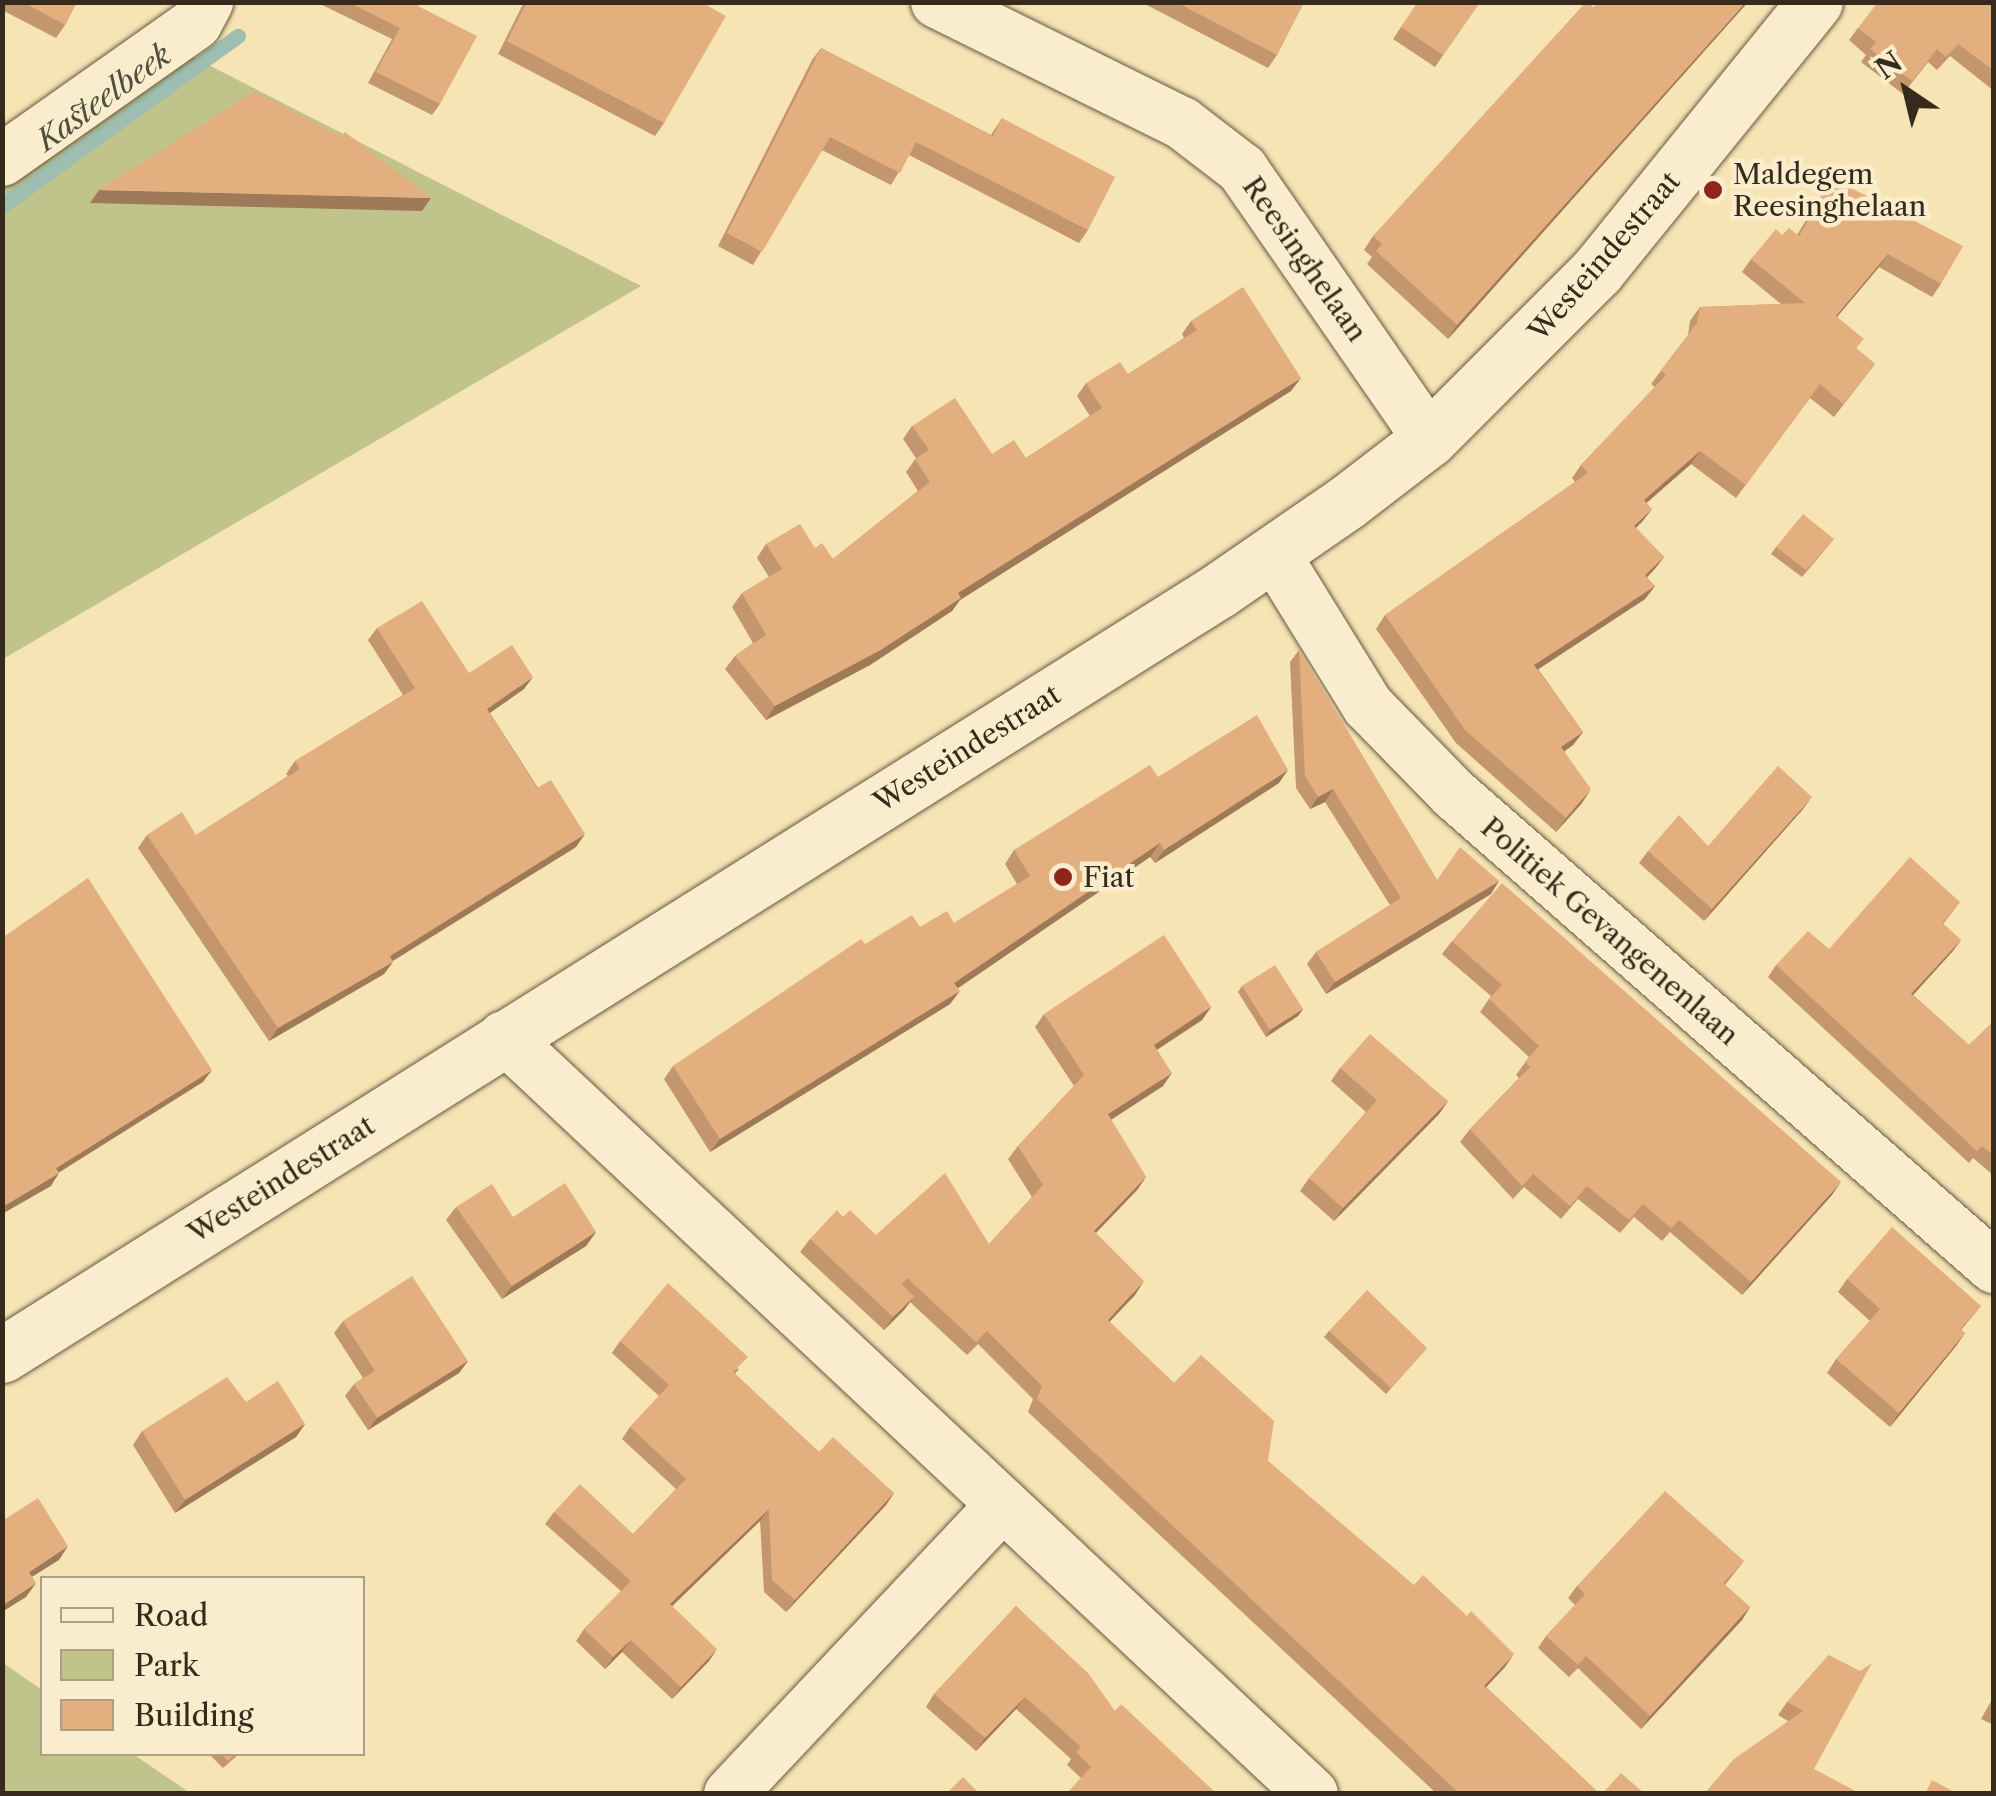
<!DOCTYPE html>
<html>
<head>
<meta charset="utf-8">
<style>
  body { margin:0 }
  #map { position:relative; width:1996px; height:1796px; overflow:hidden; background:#f6e4b4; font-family:"Libre Caslon Text",serif }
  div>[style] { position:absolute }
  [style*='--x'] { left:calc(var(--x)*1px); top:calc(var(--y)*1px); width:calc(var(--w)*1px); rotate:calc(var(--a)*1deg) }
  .green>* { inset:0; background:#c0c38a }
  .stream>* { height:15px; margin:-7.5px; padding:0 7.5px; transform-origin:7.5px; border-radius:7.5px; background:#9dbeb0 }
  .roads { filter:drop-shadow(0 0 2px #665842) drop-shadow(0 0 2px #665842) }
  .street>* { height:52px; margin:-26px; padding:0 26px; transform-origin:26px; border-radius:26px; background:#f9edce }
  .secondary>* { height:55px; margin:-27.5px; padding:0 27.5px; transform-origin:27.5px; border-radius:27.5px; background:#f9edce }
  .wall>* { inset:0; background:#c3966d }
  .shaded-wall>* { inset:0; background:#9f7a59 }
  .building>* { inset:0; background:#e3af7f }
  .dots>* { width:28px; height:28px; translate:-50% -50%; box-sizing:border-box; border:5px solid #f9edce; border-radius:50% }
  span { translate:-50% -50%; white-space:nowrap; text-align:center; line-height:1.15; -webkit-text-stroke:9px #f9edce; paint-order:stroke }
  .poi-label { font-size:28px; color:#362a1c }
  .left { translate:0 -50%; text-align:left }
  .street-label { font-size:28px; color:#362a1c }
  .water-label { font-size:30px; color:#504f41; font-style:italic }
  .frame { position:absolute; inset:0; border:5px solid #362a1c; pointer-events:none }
  .legend { position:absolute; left:40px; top:1576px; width:325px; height:180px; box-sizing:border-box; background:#f9edce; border:2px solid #ab9f87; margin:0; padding:12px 18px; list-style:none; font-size:30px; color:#362a1c }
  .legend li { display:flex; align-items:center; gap:20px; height:50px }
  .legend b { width:50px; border:2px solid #ab9f87 }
  .north { position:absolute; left:1856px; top:40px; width:100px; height:100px; -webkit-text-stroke:8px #f9edce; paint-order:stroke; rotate:325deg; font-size:28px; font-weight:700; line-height:40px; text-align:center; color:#362a1c }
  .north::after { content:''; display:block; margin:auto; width:35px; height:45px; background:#362a1c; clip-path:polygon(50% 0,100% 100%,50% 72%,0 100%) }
</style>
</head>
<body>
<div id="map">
  <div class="green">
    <div style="clip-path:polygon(183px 52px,641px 286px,3px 659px,2px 184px)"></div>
    <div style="clip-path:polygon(2px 1662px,42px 1690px,42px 1754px,133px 1754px,190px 1793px,3px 1793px)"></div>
  </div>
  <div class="stream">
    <div style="--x:2;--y:206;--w:291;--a:-35.8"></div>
  </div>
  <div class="roads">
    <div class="street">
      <div style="--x:937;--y:2;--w:273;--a:26.3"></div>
      <div style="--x:1182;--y:123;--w:76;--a:37.5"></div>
      <div style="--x:1242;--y:169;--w:328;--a:55.3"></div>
      <div style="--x:2;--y:160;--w:237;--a:-35.2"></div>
      <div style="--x:196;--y:23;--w:24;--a:-62"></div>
      <div style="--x:1274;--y:554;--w:179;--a:58.3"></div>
      <div style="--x:1368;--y:706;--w:123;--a:45.7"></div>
      <div style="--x:1454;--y:794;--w:718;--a:41.22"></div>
      <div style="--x:504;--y:1037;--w:1107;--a:43.13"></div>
      <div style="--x:730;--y:1794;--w:398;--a:-46.7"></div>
    </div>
    <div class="secondary">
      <div style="--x:2;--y:1355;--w:1436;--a:-32.14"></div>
      <div style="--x:1218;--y:591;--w:157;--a:-34.6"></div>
      <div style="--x:1347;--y:502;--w:103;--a:-37.5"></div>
      <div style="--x:1429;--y:439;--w:238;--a:-45"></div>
      <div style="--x:1597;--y:271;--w:346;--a:-51"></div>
    </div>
  </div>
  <div class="wall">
    <div style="clip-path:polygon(2px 2px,77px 2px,65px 25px,56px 38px,2px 10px)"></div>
    <div style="clip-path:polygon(316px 2px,420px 2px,418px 6px,440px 104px,432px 115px,368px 83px,392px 39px)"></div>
    <div style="clip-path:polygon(524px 2px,701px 2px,664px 123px,655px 136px,498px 54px)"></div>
    <div style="clip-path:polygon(1141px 2px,1304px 2px,1277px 55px,1268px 68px)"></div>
    <div style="clip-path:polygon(1418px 2px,1480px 2px,1435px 67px,1393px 39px)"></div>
    <div style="clip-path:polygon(1599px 2px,1748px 2px,1448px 339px,1367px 264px,1372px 257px,1364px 250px,1373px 236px)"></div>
    <div style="clip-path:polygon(1994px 2px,1994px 91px,1950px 56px,1937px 70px,1928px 62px,1903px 94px,1861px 62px,1866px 55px,1849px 40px,1858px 28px)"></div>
    <div style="clip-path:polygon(821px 48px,991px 135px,1002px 118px,1088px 230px,1079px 243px,909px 155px,891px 185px,822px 150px,753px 265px,718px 246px,812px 60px)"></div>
    <div style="clip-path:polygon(1832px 178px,1941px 284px,1932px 297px,1879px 267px,1837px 316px,1857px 349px,1875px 364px,1834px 417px,1810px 398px,1736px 498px,1691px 464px,1646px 503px,1652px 509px,1636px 528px,1664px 557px,1647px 578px,1655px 586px,1645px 599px,1538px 669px,1583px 732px,1573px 745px,1564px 752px,1582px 803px,1556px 832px,1456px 743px,1376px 629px,1385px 615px,1575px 482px,1572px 478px,1581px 465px,1655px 387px,1651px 384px,1688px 335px,1690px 321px,1700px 307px,1781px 304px,1742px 272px,1751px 259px,1782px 235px,1797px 235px)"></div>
    <div style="clip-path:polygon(1191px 321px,1291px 391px,960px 600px,952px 611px,870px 665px,766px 720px,725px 669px,735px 656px,753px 643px,732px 607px,742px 593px,769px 577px,757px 558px,766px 544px,815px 548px,833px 559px,918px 491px,906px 472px,916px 458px,903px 439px,912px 426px,992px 454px,1026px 458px,1090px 416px,1077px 396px,1086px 383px,1128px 374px,1184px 338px,1182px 334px)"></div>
    <div style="clip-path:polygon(1834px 539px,1802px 577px,1771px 554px,1776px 547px)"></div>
    <div style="clip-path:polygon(377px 628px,469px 673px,524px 689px,490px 713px,576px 847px,393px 961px,384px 974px,269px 1041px,138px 848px,147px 835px,196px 835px,288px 776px,286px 774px,295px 761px,403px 695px,368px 640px)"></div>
    <div style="clip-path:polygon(1299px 650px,1437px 880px,1491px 894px,1326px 994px,1307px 964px,1316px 952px,1390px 905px,1325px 802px,1310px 809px,1296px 788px,1290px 662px)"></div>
    <div style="clip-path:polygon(1158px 777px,1279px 783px,1155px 863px,1150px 857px,958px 988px,950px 1004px,710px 1152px,664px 1079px,673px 1066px,865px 944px,920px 927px,954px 923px,1017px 884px,1005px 864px,1014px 850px)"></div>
    <div style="clip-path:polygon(1803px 809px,1704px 921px,1639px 863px,1648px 851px,1708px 846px)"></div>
    <div style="clip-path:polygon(1960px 902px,1943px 924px,1961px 940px,1952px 952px,1913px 995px,1969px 1045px,1994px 1021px,1994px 1176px,1973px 1158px,1969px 1163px,1768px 977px,1776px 965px,1829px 949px)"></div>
    <div style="clip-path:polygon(1452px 941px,1832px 1195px,1742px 1295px,1670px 1232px,1662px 1241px,1634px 1217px,1620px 1233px,1578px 1199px,1561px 1219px,1524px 1187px,1513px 1199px,1460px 1142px,1470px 1129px,1519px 1078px,1516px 1075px,1529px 1057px,1480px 1012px,1491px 996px,1442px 954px)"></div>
    <div style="clip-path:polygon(1242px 986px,1303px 1009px,1298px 1016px,1266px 1037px,1238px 992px)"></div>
    <div style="clip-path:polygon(1211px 1007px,1202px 1020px,1157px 1050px,1163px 1086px,1111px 1120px,1146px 1177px,1137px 1190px,1096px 1233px,1135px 1295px,1109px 1322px,1174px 1383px,1268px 1461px,1505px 1667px,1486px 1687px,1600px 1794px,1437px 1794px,1028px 1412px,1033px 1399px,978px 1344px,967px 1355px,910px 1302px,904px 1310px,884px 1330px,800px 1252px,810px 1239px,843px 1217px,876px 1235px,989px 1244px,1032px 1197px,1008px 1159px,1018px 1146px,1074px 1086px,1035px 1027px,1044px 1014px)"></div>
    <div style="clip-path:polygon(1340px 1068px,1448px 1101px,1439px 1114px,1334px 1221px,1300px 1191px,1309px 1178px,1366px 1112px,1331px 1081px)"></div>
    <div style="clip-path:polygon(456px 1207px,513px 1217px,596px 1232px,586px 1246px,502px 1299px,446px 1220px)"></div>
    <div style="clip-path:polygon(1847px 1279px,1981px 1306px,1961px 1330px,1965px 1333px,1956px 1346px,1890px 1427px,1827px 1373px,1836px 1359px,1870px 1321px,1838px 1292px)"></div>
    <div style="clip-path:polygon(343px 1321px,468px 1361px,459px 1373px,368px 1430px,345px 1396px,354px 1384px,363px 1378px,334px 1333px)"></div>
    <div style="clip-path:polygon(1329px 1331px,1427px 1348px,1386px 1394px,1324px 1337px)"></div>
    <div style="clip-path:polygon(620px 1341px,739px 1369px,735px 1374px,819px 1452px,894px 1493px,886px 1505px,786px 1612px,764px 1592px,760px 1521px,672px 1606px,709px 1661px,672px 1699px,622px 1652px,605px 1669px,576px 1641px,584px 1629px,621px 1591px,545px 1524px,554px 1512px,633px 1534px,676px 1489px,622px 1439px,630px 1427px,659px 1396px,612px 1353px)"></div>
    <div style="clip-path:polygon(305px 1424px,296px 1437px,175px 1513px,133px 1445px,142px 1431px)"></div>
    <div style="clip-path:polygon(1744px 1561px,1725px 1585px,1750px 1607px,1742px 1620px,1641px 1729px,1578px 1668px,1569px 1677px,1538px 1648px,1546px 1636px,1575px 1605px,1568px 1598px,1577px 1586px)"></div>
    <div style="clip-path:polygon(1016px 1606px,1115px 1711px,1217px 1794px,1081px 1778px,1067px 1765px,1071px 1759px,1016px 1709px,976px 1751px,926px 1707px,934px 1694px)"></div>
    <div style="clip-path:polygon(1829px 1655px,1814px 1769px,1704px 1794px,1788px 1721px,1778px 1715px,1787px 1702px)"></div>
    <div style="clip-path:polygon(1994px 1696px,1994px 1725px,1981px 1719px)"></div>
    <div style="clip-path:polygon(209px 1754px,239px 1754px,223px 1768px)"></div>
  </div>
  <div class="shaded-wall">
    <div style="clip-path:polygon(1746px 2px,1748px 2px,1448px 339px,1457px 325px)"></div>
    <div style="clip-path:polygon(99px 190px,431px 198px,422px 211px,90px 203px)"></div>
    <div style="clip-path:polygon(1888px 254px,1879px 267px,1827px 329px,1836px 316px)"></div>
    <div style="clip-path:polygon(1301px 378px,1291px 391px,960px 600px,952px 611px,870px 665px,766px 720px,775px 706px)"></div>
    <div style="clip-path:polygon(1700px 451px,1691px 464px,1635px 513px,1644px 500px)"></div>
    <div style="clip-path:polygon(1652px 509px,1642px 522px,1624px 539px,1634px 526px)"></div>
    <div style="clip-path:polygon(1664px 557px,1654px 570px,1635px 588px,1645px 575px)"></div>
    <div style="clip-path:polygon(1655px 586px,1645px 599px,1525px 678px,1534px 665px)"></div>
    <div style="clip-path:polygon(533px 677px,524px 689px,478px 721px,487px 709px)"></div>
    <div style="clip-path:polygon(1583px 732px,1573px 745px,1551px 760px,1561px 747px)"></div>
    <div style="clip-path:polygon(1288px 770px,1279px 783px,1155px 863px,1164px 850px)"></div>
    <div style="clip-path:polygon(1333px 789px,1325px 802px,1310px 809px,1318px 797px)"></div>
    <div style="clip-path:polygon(1591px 789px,1582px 803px,1556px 832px,1566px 818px)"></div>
    <div style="clip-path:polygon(1812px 797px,1803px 809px,1704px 921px,1712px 909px)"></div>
    <div style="clip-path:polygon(585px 834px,576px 847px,381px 968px,390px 956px)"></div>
    <div style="clip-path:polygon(1160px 843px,1150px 857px,945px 997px,954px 983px)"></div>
    <div style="clip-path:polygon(1499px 881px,1491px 894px,1326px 994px,1335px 982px)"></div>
    <div style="clip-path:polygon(1961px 940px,1952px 952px,1903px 1006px,1911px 994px)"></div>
    <div style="clip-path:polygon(393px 962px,384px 974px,269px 1041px,278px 1028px)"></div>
    <div style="clip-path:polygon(960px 991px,950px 1004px,710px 1152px,720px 1139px)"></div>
    <div style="clip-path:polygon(1211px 1007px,1202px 1020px,1144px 1058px,1154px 1045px)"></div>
    <div style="clip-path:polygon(1303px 1009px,1298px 1016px,1266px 1037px,1270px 1030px)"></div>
    <div style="clip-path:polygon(212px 1070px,203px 1082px,47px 1180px,56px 1168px)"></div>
    <div style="clip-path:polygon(1172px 1073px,1163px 1086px,1098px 1128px,1108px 1114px)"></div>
    <div style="clip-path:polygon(1448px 1101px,1439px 1114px,1334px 1221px,1343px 1208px)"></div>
    <div style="clip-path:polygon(59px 1173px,51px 1186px,2px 1214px,2px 1207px)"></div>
    <div style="clip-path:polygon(1146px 1177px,1137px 1190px,1085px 1244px,1094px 1231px)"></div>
    <div style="clip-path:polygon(1841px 1182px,1832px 1195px,1742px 1295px,1751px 1282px)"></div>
    <div style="clip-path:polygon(596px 1232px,586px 1246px,502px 1299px,512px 1286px)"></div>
    <div style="clip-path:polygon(1144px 1281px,1135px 1295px,1098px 1334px,1108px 1320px)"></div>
    <div style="clip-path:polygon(914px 1297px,904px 1310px,884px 1330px,893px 1317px)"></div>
    <div style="clip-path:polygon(1965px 1333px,1956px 1346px,1890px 1427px,1899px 1413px)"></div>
    <div style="clip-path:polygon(468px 1361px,459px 1373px,368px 1430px,377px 1418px)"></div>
    <div style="clip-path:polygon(305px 1424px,296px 1437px,175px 1513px,185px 1500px)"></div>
    <div style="clip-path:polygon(894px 1493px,886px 1505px,786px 1612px,795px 1600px)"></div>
    <div style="clip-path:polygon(769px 1509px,760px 1521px,662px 1616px,670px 1604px)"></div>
    <div style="clip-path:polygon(68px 1546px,59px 1560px,19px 1585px,29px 1572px)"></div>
    <div style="clip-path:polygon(36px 1583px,26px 1597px,2px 1612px,3px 1605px)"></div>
    <div style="clip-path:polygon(1750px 1607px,1742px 1620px,1641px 1729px,1650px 1716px)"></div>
    <div style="clip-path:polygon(631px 1640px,622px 1652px,605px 1669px,613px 1657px)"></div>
    <div style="clip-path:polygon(717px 1649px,709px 1661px,672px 1699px,681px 1687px)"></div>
    <div style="clip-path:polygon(1514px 1654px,1505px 1667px,1475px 1699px,1484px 1686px)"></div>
    <div style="clip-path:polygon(1025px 1697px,1016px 1709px,976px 1751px,985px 1738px)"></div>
  </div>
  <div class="building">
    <div style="clip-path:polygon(23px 2px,77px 2px,65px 25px)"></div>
    <div style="clip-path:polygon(348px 2px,420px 2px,418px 6px,477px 36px,440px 104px,376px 72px,400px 28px)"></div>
    <div style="clip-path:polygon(527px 2px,701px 2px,726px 16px,664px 123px,507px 41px)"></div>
    <div style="clip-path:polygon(1176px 2px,1304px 2px,1277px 55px)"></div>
    <div style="clip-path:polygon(1418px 2px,1480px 2px,1443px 55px,1401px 27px)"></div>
    <div style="clip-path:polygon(1586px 2px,1589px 2px,1594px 8px,1599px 2px,1746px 2px,1457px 325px,1376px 251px,1382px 244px,1373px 236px)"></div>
    <div style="clip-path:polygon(1878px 2px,1994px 2px,1994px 71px,1958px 44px,1946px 57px,1937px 49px,1912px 81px,1870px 49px,1876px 42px,1858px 28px)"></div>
    <div style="clip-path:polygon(821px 48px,993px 136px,1002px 118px,1115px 177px,1088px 230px,916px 142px,900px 173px,830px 137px,762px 252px,727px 233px)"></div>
    <div style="clip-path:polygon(255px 91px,342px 137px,345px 132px,431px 198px,99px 190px)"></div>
    <div style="clip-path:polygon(1832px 178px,1963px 246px,1941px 284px,1888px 254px,1836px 316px,1864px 339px,1856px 348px,1875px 364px,1843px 404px,1820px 384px,1746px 485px,1700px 451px,1644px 500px,1652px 509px,1634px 526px,1664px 557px,1645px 575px,1655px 586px,1534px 665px,1583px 732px,1561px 747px,1591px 789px,1566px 818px,1465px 730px,1385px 615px,1588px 473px,1581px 465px,1666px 375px,1661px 370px,1697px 323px,1700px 307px,1805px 303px,1751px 259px,1776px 229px,1782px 235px,1789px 228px,1799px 236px)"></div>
    <div style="clip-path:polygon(1243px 287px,1301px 378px,958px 593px,961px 598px,879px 651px,775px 706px,735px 656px,766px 635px,742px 593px,782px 569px,766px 544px,800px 524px,815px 548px,822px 543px,833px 559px,930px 482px,915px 459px,929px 450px,912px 426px,955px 398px,992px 454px,1014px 440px,1026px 458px,1102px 408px,1086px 383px,1120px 362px,1128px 374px,1197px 330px,1191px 321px)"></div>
    <div style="clip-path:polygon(1803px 514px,1834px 539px,1806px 570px,1776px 547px)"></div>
    <div style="clip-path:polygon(422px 601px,469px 673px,512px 645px,533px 677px,487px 709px,537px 788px,551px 780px,585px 834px,390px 956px,393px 962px,278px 1028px,147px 835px,182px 812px,196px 835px,300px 769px,295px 761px,415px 688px,377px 628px)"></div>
    <div style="clip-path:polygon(1299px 650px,1437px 880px,1460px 847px,1499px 881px,1335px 982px,1316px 952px,1401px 898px,1333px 789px,1318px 797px,1305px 776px)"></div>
    <div style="clip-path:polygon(1257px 715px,1288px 770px,1164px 850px,1160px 843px,954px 983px,960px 991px,720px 1139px,673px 1066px,861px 939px,865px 944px,912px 915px,920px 927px,947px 911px,954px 923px,1030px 876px,1014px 850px,1150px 765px,1158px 777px)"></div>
    <div style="clip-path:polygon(1778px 766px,1812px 797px,1712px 909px,1648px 851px,1679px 815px,1708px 846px)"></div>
    <div style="clip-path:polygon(1910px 857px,1960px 902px,1942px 923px,1961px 940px,1911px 994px,1969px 1045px,1994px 1021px,1994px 1156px,1982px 1146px,1977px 1151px,1776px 965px,1808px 931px,1829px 949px)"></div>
    <div style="clip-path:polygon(88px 878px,212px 1070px,56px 1168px,59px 1173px,2px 1207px,2px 938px)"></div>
    <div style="clip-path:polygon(1502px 883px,1841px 1182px,1751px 1282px,1679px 1220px,1671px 1228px,1643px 1204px,1629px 1220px,1587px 1186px,1570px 1206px,1533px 1174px,1522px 1186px,1470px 1129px,1530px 1067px,1525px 1062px,1539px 1046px,1489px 999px,1502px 985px,1452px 941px)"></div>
    <div style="clip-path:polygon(1164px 935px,1211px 1007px,1154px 1045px,1172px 1073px,1108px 1114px,1146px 1177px,1094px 1231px,1144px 1281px,1108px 1320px,1174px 1383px,1201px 1355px,1274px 1421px,1268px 1461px,1414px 1585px,1423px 1575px,1467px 1616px,1471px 1611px,1514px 1654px,1484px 1686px,1600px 1794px,1460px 1794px,1037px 1399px,1042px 1386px,987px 1331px,976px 1342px,907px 1278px,902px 1284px,914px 1297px,893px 1317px,810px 1239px,837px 1210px,843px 1217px,850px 1210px,876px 1235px,945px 1173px,989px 1244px,1043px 1185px,1018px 1146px,1084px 1075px,1044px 1014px)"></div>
    <div style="clip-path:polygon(1275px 965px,1303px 1009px,1270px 1030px,1242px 986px)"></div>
    <div style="clip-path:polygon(1370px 1034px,1448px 1101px,1343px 1208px,1309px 1178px,1377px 1100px,1340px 1068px)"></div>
    <div style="clip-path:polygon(565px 1183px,596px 1232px,512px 1286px,456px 1207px,492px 1184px,513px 1217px)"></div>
    <div style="clip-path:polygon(1892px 1227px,1981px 1306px,1960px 1329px,1965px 1333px,1899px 1413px,1836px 1359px,1880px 1309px,1847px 1279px)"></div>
    <div style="clip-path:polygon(412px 1276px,468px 1361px,377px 1418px,354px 1384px,375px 1371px,343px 1321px)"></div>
    <div style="clip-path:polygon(668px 1283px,748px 1357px,733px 1372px,819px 1452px,833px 1437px,894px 1493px,795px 1600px,772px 1580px,769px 1509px,670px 1604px,717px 1649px,681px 1687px,631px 1640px,613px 1657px,584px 1629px,631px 1581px,554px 1512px,580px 1484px,633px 1534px,686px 1479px,630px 1427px,669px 1385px,620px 1341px)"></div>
    <div style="clip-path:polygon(1367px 1290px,1427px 1348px,1391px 1388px,1329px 1331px)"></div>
    <div style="clip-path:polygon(227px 1377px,246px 1402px,278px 1381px,305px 1424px,185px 1500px,142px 1431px)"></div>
    <div style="clip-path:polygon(1665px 1491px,1744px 1561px,1723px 1583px,1750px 1607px,1650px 1716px,1586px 1656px,1578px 1665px,1546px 1636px,1585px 1594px,1577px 1586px)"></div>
    <div style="clip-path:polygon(38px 1498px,68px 1546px,29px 1572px,36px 1583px,3px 1605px,2px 1521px)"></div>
    <div style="clip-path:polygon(1016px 1606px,1088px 1673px,1115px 1711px,1121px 1704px,1217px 1794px,1066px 1794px,1091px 1767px,1076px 1752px,1081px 1747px,1025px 1697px,985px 1738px,934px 1694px)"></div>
    <div style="clip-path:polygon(1829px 1655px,1860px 1671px,1872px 1663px,1814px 1769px,1861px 1794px,1704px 1794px,1734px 1759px,1803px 1711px,1787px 1702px)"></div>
    <div style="clip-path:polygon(221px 1754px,236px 1754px,228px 1761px)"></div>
    <div style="clip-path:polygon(1621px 1773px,1645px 1794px,1602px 1794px)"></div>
    <div style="clip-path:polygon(963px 1777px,980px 1794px,946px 1794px)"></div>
    <div style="clip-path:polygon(1932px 1780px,1958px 1794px,1925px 1794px)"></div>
  </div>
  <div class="dots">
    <div style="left:1713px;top:190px;background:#8f2418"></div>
    <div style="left:1063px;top:877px;background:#8f2418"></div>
  </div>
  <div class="poi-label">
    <span class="left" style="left:1733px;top:190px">Maldegem<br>Reesinghelaan</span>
    <span class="left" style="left:1083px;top:877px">Fiat</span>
  </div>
  <div class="street-label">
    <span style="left:1604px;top:256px;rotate:-49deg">Westeindestraat</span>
    <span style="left:1305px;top:259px;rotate:55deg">Reesinghelaan</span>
    <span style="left:967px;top:748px;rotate:-32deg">Westeindestraat</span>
    <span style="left:1610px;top:931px;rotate:41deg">Politiek Gevangenenlaan</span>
    <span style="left:281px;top:1179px;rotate:-32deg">Westeindestraat</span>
  </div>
  <div class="water-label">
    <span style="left:104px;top:98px;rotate:-36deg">Kasteelbeek</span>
  </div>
  <div class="frame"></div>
  <ul class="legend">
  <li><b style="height:12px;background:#f9edce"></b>Road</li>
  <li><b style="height:28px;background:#c0c38a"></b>Park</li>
  <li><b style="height:28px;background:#e3af7f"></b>Building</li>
  </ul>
  <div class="north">N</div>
</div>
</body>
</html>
